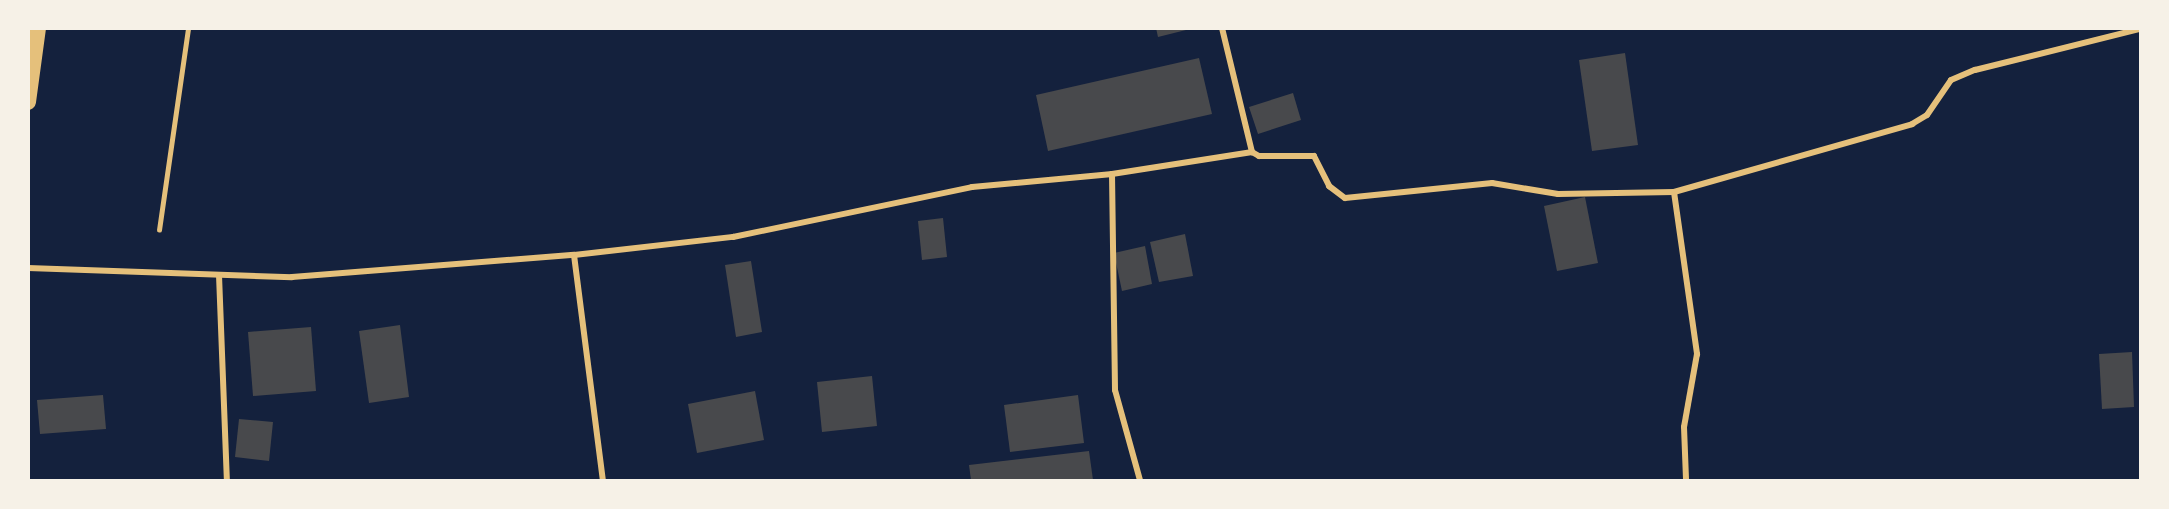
<!DOCTYPE html>
<html>
<head>
<meta charset="utf-8">
<style>
  body { margin:0 }
  #map { position:relative; width:2169px; height:509px; overflow:hidden; background:#14213d; font-family:Barlow,sans-serif }
  div>[style] { position:absolute }
  [style*='--x'] { left:calc(var(--x)*1px); top:calc(var(--y)*1px); width:calc(var(--w)*1px); rotate:calc(var(--a)*1deg) }
  .building>* { inset:0; background:#48494c }
  .service>* { height:4.5px; margin:-2.25px; padding:0 2.25px; transform-origin:2.25px; border-radius:2.25px; background:#e5c07b }
  .minor>* { height:6px; margin:-3px; padding:0 3px; transform-origin:3px; border-radius:3px; background:#e5c07b }
  .trunk>* { height:16px; margin:-8px; padding:0 8px; transform-origin:8px; border-radius:8px; background:#e5c07b }
  span { translate:-50% -50%; white-space:nowrap; text-align:center; line-height:1.15; -webkit-text-stroke:6px #f6f1e7; paint-order:stroke }
  .frame { position:absolute; inset:0; border:30px solid #f6f1e7; pointer-events:none }
</style>
</head>
<body>
<div id="map">
  <div class="building">
    <div style="clip-path:polygon(1156px 28px,1190px 28px,1190px 29px,1158px 37px)"></div>
    <div style="clip-path:polygon(1625px 53px,1638px 145px,1592px 151px,1579px 60px)"></div>
    <div style="clip-path:polygon(1199px 58px,1212px 114px,1048px 151px,1036px 95px)"></div>
    <div style="clip-path:polygon(1293px 93px,1301px 120px,1258px 134px,1249px 107px)"></div>
    <div style="clip-path:polygon(1585px 197px,1598px 263px,1557px 271px,1544px 206px)"></div>
    <div style="clip-path:polygon(943px 218px,947px 257px,922px 260px,918px 221px)"></div>
    <div style="clip-path:polygon(1185px 234px,1193px 276px,1159px 282px,1150px 242px)"></div>
    <div style="clip-path:polygon(1145px 246px,1152px 284px,1122px 291px,1114px 253px)"></div>
    <div style="clip-path:polygon(751px 261px,762px 332px,736px 337px,725px 265px)"></div>
    <div style="clip-path:polygon(400px 325px,409px 397px,369px 403px,359px 331px)"></div>
    <div style="clip-path:polygon(311px 327px,316px 391px,253px 396px,248px 332px)"></div>
    <div style="clip-path:polygon(2132px 352px,2134px 407px,2102px 409px,2099px 354px)"></div>
    <div style="clip-path:polygon(872px 376px,877px 426px,822px 432px,817px 382px)"></div>
    <div style="clip-path:polygon(755px 391px,764px 440px,697px 453px,688px 404px)"></div>
    <div style="clip-path:polygon(103px 395px,106px 429px,40px 434px,37px 400px)"></div>
    <div style="clip-path:polygon(1078px 395px,1084px 443px,1010px 452px,1004px 405px)"></div>
    <div style="clip-path:polygon(239px 419px,273px 422px,269px 461px,235px 457px)"></div>
    <div style="clip-path:polygon(1089px 451px,1093px 480px,971px 480px,969px 465px)"></div>
  </div>
  <div class="service">
    <div style="--x:159;--y:230;--w:204;--a:-81.8"></div>
  </div>
  <div class="minor">
    <div style="--x:1222;--y:28;--w:128;--a:76.4"></div>
    <div style="--x:1252;--y:152;--w:8;--a:30"></div>
    <div style="--x:1259;--y:156;--w:55;--a:0"></div>
    <div style="--x:1314;--y:156;--w:34;--a:63"></div>
    <div style="--x:1329;--y:186;--w:20;--a:37"></div>
    <div style="--x:1345;--y:198;--w:148;--a:-5.8"></div>
    <div style="--x:1492;--y:183;--w:67;--a:9.5"></div>
    <div style="--x:1558;--y:194;--w:116;--a:-1"></div>
    <div style="--x:1674;--y:192;--w:248;--a:-15.9"></div>
    <div style="--x:1912;--y:124;--w:17;--a:-31"></div>
    <div style="--x:1927;--y:115;--w:42;--a:-55.6"></div>
    <div style="--x:1951;--y:80;--w:26;--a:-23"></div>
    <div style="--x:1975;--y:70;--w:170;--a:-14"></div>
    <div style="--x:1112;--y:174;--w:216;--a:89.2"></div>
    <div style="--x:1115;--y:390;--w:93;--a:74.5"></div>
    <div style="--x:1674;--y:192;--w:164;--a:81.9"></div>
    <div style="--x:1697;--y:354;--w:74;--a:100.1"></div>
    <div style="--x:1684;--y:427;--w:53;--a:87.8"></div>
    <div style="--x:574;--y:255;--w:227;--a:82.7"></div>
    <div style="--x:28;--y:268;--w:264;--a:2"></div>
    <div style="--x:292;--y:277;--w:283;--a:-4.5"></div>
    <div style="--x:574;--y:255;--w:160;--a:-6.5"></div>
    <div style="--x:733;--y:237;--w:244;--a:-11.8"></div>
    <div style="--x:972;--y:187;--w:141;--a:-5.3"></div>
    <div style="--x:1112;--y:174;--w:142;--a:-8.9"></div>
    <div style="--x:219;--y:275;--w:205;--a:87.8"></div>
  </div>
  <div class="trunk">
    <div style="--x:28;--y:102;--w:75;--a:-82.3"></div>
  </div>
  <div class="frame"></div>
</div>
</body>
</html>
